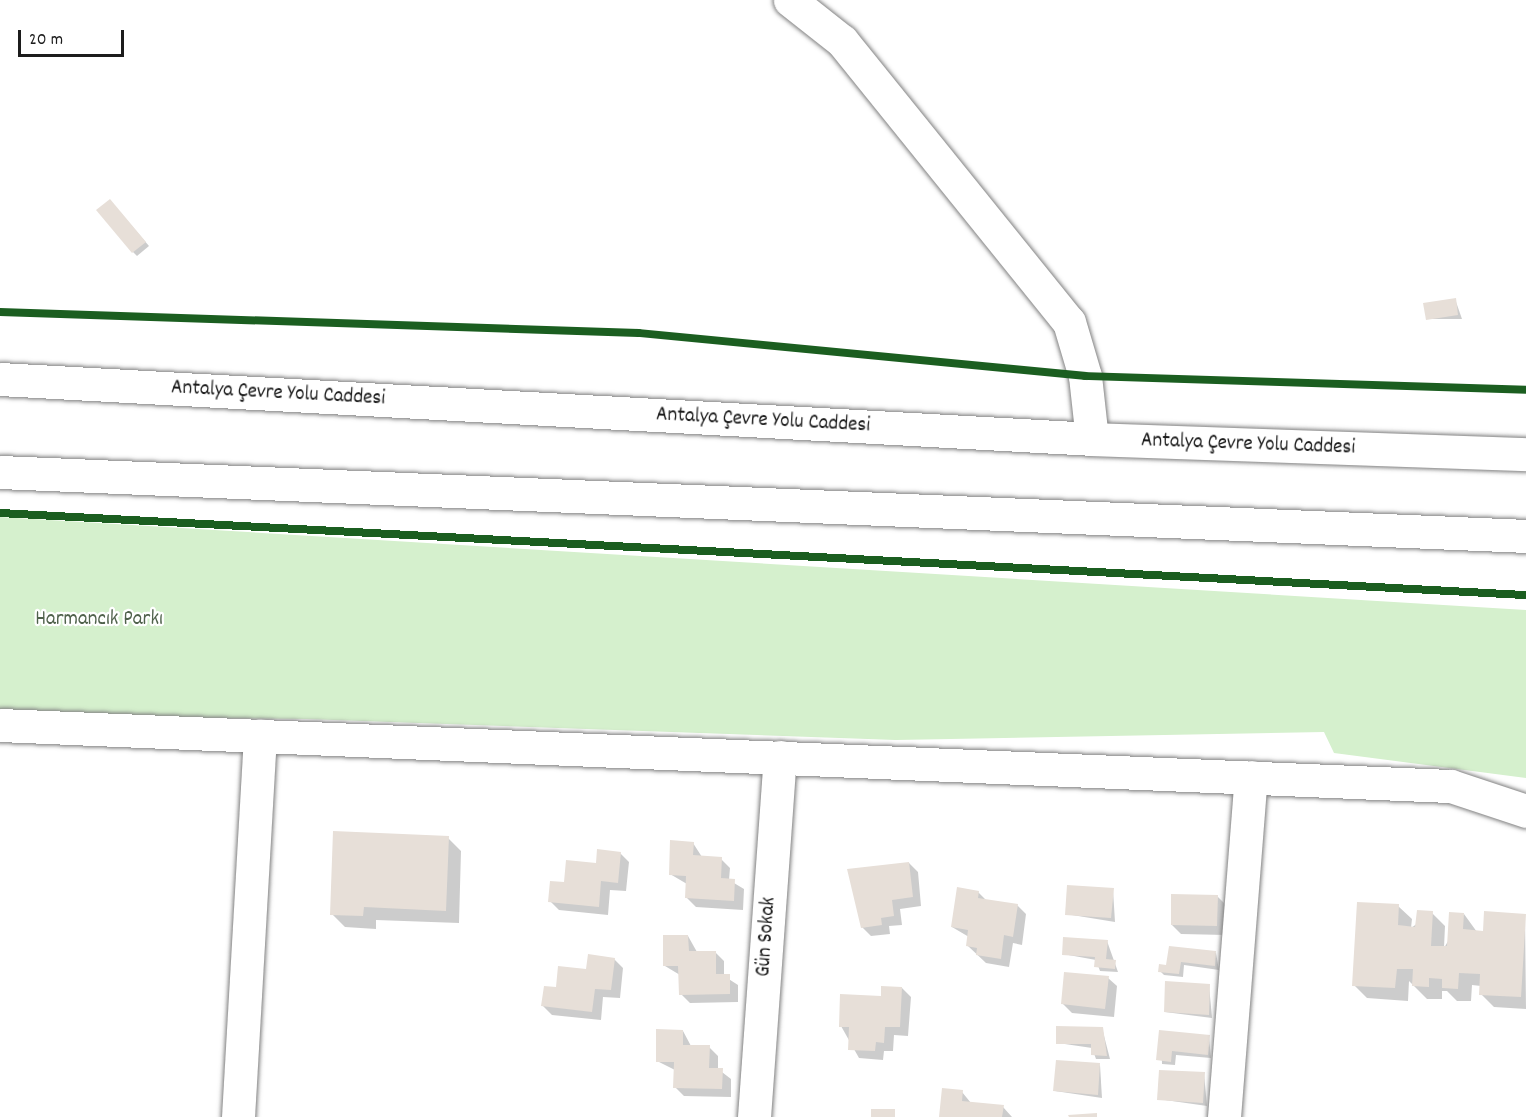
<!DOCTYPE html>
<html>
<head>
<meta charset="utf-8">
<style>
  body { margin:0 }
  #map { position:relative; width:1526px; height:1117px; overflow:hidden; background:#fff; font-family:Dekko,sans-serif }
  div>[style] { position:absolute }
  [style*='--x'] { left:calc(var(--x)*1px); top:calc(var(--y)*1px); width:calc(var(--w)*1px); rotate:calc(var(--a)*1deg) }
  .green>* { inset:0; background:#d5f0cd }
  .shadow>* { inset:0; background:#0003 }
  .building>* { inset:0; background:#e7dfd8 }
  .roads { filter:drop-shadow(0 0 2px #828282) drop-shadow(0 0 2px #828282) }
  .minor>* { height:33px; margin:-16.5px; padding:0 16.5px; transform-origin:16.5px; border-radius:16.5px; background:#fff }
  .trunk>* { height:33px; margin:-16.5px; padding:0 16.5px; transform-origin:16.5px; border-radius:16.5px; background:#fff }
  .cycleway>* { height:8px; margin:-4px; padding:0 4px; transform-origin:4px; border-radius:4px; background:#1b5e20 }
  span { translate:-50% -50%; white-space:nowrap; text-align:center; line-height:1.15; -webkit-text-stroke:4.5px #fff; paint-order:stroke }
  .street-label { font-size:21px; color:#1c1c1c }
  .park-label { font-size:21px; color:#50624c }
  .scale { position:absolute; left:18px; top:30px; width:106px; height:27px; box-sizing:border-box; border:3px solid #1c1c1c; border-top:0; padding-left:8px; font-size:18px; line-height:21px; white-space:nowrap; color:#1c1c1c; -webkit-text-stroke:4px #fff; paint-order:stroke }
</style>
</head>
<body>
<div id="map">
  <div class="green">
    <div style="clip-path:polygon(0 517px,1526px 610px,1526px 778px,1334px 753px,1324px 732px,896px 740px,306px 719px,0 716px)"></div>
  </div>
  <div class="shadow">
    <div style="clip-path:polygon(114px 205px,149px 246px,137px 256px,133px 252px)"></div>
    <div style="clip-path:polygon(1455px 299px,1462px 319px,1427px 319px)"></div>
    <div style="clip-path:polygon(448px 838px,461px 851px,459px 923px,376px 920px,376px 929px,345px 927px,332px 914px)"></div>
    <div style="clip-path:polygon(693px 843px,702px 857px,721px 859px,730px 868px,729px 880px,744px 889px,743px 910px,696px 907px,687px 898px,687px 884px,670px 874px)"></div>
    <div style="clip-path:polygon(620px 853px,629px 862px,626px 891px,610px 890px,608px 915px,559px 910px,550px 901px,565px 884px)"></div>
    <div style="clip-path:polygon(909px 863px,918px 872px,921px 906px,900px 909px,902px 925px,889px 926px,890px 934px,871px 936px,862px 927px)"></div>
    <div style="clip-path:polygon(1113px 890px,1115px 922px,1066px 914px)"></div>
    <div style="clip-path:polygon(978px 892px,987px 901px,1017px 905px,1026px 914px,1022px 945px,1013px 943px,1009px 967px,986px 963px,968px 946px,969px 937px,952px 927px)"></div>
    <div style="clip-path:polygon(1217px 896px,1226px 905px,1225px 935px,1181px 934px,1172px 925px)"></div>
    <div style="clip-path:polygon(1398px 906px,1412px 919px,1411px 928px,1432px 913px,1445px 926px,1444px 948px,1464px 914px,1477px 932px,1485px 932px,1525px 915px,1526px 1009px,1494px 1007px,1481px 994px,1481px 986px,1472px 985px,1471px 1001px,1457px 1001px,1447px 991px,1442px 991px,1442px 999px,1427px 999px,1409px 981px,1408px 1001px,1367px 998px,1354px 985px)"></div>
    <div style="clip-path:polygon(688px 936px,697px 952px,715px 952px,724px 961px,724px 976px,738px 985px,738px 1002px,690px 1003px,681px 994px,680px 975px,665px 966px)"></div>
    <div style="clip-path:polygon(1107px 941px,1118px 972px,1100px 971px,1096px 960px,1063px 954px)"></div>
    <div style="clip-path:polygon(1170px 947px,1216px 953px,1219px 970px,1184px 965px,1183px 977px,1164px 975px,1160px 971px,1168px 967px)"></div>
    <div style="clip-path:polygon(614px 959px,623px 968px,620px 998px,603px 997px,601px 1020px,552px 1015px,543px 1006px,588px 971px)"></div>
    <div style="clip-path:polygon(1108px 978px,1117px 986px,1114px 1017px,1072px 1013px,1063px 1004px)"></div>
    <div style="clip-path:polygon(1209px 985px,1212px 1018px,1165px 1012px)"></div>
    <div style="clip-path:polygon(902px 988px,911px 997px,908px 1036px,894px 1035px,893px 1051px,884px 1051px,883px 1060px,859px 1058px,841px 1026px)"></div>
    <div style="clip-path:polygon(1102px 1028px,1110px 1059px,1096px 1059px,1092px 1048px,1058px 1043px)"></div>
    <div style="clip-path:polygon(683px 1031px,691px 1046px,709px 1047px,718px 1056px,718px 1069px,731px 1079px,731px 1097px,684px 1096px,675px 1087px,675px 1070px,657px 1061px)"></div>
    <div style="clip-path:polygon(1161px 1032px,1209px 1037px,1211px 1058px,1176px 1055px,1175px 1065px,1162px 1064px)"></div>
    <div style="clip-path:polygon(1100px 1065px,1102px 1098px,1055px 1091px)"></div>
    <div style="clip-path:polygon(1204px 1074px,1207px 1106px,1158px 1099px)"></div>
    <div style="clip-path:polygon(962px 1092px,971px 1103px,1003px 1107px,1012px 1117px,941px 1117px)"></div>
  </div>
  <div class="building">
    <div style="clip-path:polygon(110px 199px,146px 242px,132px 253px,96px 210px)"></div>
    <div style="clip-path:polygon(1456px 298px,1458px 315px,1426px 320px,1423px 303px)"></div>
    <div style="clip-path:polygon(333px 831px,449px 836px,446px 911px,364px 907px,363px 916px,330px 915px)"></div>
    <div style="clip-path:polygon(670px 840px,694px 842px,693px 855px,722px 857px,721px 878px,735px 879px,734px 901px,685px 898px,686px 876px,669px 875px)"></div>
    <div style="clip-path:polygon(597px 849px,621px 852px,618px 883px,601px 881px,599px 907px,548px 902px,550px 881px,564px 882px,566px 860px,596px 863px)"></div>
    <div style="clip-path:polygon(909px 862px,913px 897px,892px 900px,894px 916px,881px 918px,882px 925px,861px 928px,847px 869px)"></div>
    <div style="clip-path:polygon(1067px 885px,1114px 888px,1111px 918px,1065px 915px)"></div>
    <div style="clip-path:polygon(957px 887px,979px 891px,978px 898px,1018px 904px,1013px 937px,1004px 935px,1001px 959px,976px 955px,977px 948px,966px 946px,968px 930px,951px 927px)"></div>
    <div style="clip-path:polygon(1171px 894px,1218px 895px,1217px 926px,1171px 925px)"></div>
    <div style="clip-path:polygon(1357px 902px,1399px 904px,1398px 925px,1415px 927px,1417px 910px,1433px 911px,1431px 946px,1447px 946px,1449px 912px,1464px 913px,1463px 929px,1483px 931px,1484px 911px,1526px 914px,1521px 997px,1479px 995px,1480px 974px,1459px 973px,1458px 989px,1442px 988px,1442px 979px,1429px 978px,1429px 987px,1412px 986px,1413px 969px,1397px 969px,1395px 988px,1352px 986px)"></div>
    <div style="clip-path:polygon(663px 935px,688px 935px,689px 951px,716px 951px,716px 974px,730px 974px,730px 994px,679px 995px,678px 966px,663px 966px)"></div>
    <div style="clip-path:polygon(1063px 937px,1108px 940px,1106px 959px,1116px 960px,1115px 969px,1094px 967px,1095px 957px,1062px 955px)"></div>
    <div style="clip-path:polygon(1169px 946px,1216px 951px,1215px 966px,1181px 962px,1179px 974px,1158px 972px,1159px 964px,1166px 965px)"></div>
    <div style="clip-path:polygon(588px 954px,615px 958px,611px 990px,595px 989px,592px 1012px,541px 1006px,544px 986px,556px 987px,558px 966px,586px 969px)"></div>
    <div style="clip-path:polygon(1064px 972px,1109px 976px,1105px 1009px,1061px 1004px)"></div>
    <div style="clip-path:polygon(1165px 981px,1210px 984px,1209px 1015px,1164px 1012px)"></div>
    <div style="clip-path:polygon(881px 986px,902px 987px,900px 1027px,885px 1027px,884px 1043px,876px 1042px,875px 1051px,848px 1050px,849px 1027px,839px 1027px,840px 994px,881px 996px)"></div>
    <div style="clip-path:polygon(1056px 1026px,1103px 1027px,1107px 1056px,1091px 1055px,1091px 1044px,1056px 1044px)"></div>
    <div style="clip-path:polygon(656px 1029px,683px 1030px,683px 1045px,710px 1045px,709px 1068px,723px 1068px,722px 1089px,673px 1088px,674px 1062px,656px 1062px)"></div>
    <div style="clip-path:polygon(1159px 1030px,1210px 1035px,1208px 1055px,1172px 1051px,1171px 1062px,1156px 1060px)"></div>
    <div style="clip-path:polygon(1056px 1060px,1100px 1063px,1098px 1095px,1053px 1091px)"></div>
    <div style="clip-path:polygon(1159px 1070px,1205px 1072px,1203px 1103px,1157px 1100px)"></div>
    <div style="clip-path:polygon(942px 1088px,963px 1090px,962px 1101px,1004px 1105px,1002px 1117px,939px 1117px)"></div>
    <div style="clip-path:polygon(871px 1109px,895px 1109px,895px 1117px,871px 1117px)"></div>
    <div style="clip-path:polygon(1097px 1113px,1097px 1117px,1069px 1117px,1068px 1115px)"></div>
  </div>
  <div class="roads">
    <div class="minor">
      <div style="--x:790;--y:0;--w:66;--a:38.3"></div>
      <div style="--x:842;--y:41;--w:361;--a:51.1"></div>
      <div style="--x:1069;--y:322;--w:56;--a:73.5"></div>
      <div style="--x:1085;--y:376;--w:63;--a:83.7"></div>
      <div style="--x:0;--y:725;--w:1452;--a:2.41"></div>
      <div style="--x:1451;--y:786;--w:79;--a:18.4"></div>
      <div style="--x:238;--y:1117;--w:382;--a:-86.7"></div>
      <div style="--x:754;--y:1117;--w:361;--a:-85.9"></div>
      <div style="--x:1224;--y:1117;--w:341;--a:-85.5"></div>
    </div>
    <div class="trunk">
      <div style="--x:0;--y:379;--w:1094;--a:3.14"></div>
      <div style="--x:1092;--y:439;--w:434;--a:2"></div>
      <div style="--x:0;--y:472;--w:1527;--a:2.4"></div>
    </div>
  </div>
  <div class="cycleway">
    <div style="--x:0;--y:312;--w:639;--a:1.88"></div>
    <div style="--x:639;--y:333;--w:448;--a:5.5"></div>
    <div style="--x:1085;--y:376;--w:441;--a:1.8"></div>
    <div style="--x:0;--y:513;--w:1528;--a:3.08"></div>
  </div>
  <div class="street-label">
    <span style="left:278px;top:394px;rotate:3deg">Antalya Çevre Yolu Caddesi</span>
    <span style="left:763px;top:421px;rotate:3deg">Antalya Çevre Yolu Caddesi</span>
    <span style="left:1248px;top:445px;rotate:2deg">Antalya Çevre Yolu Caddesi</span>
    <span style="left:767px;top:937px;rotate:-86deg">Gün Sokak</span>
  </div>
  <div class="park-label">
    <span style="left:99px;top:620px">Harmancık Parkı</span>
  </div>
  <div class="scale">20 m</div>
</div>
</body>
</html>
